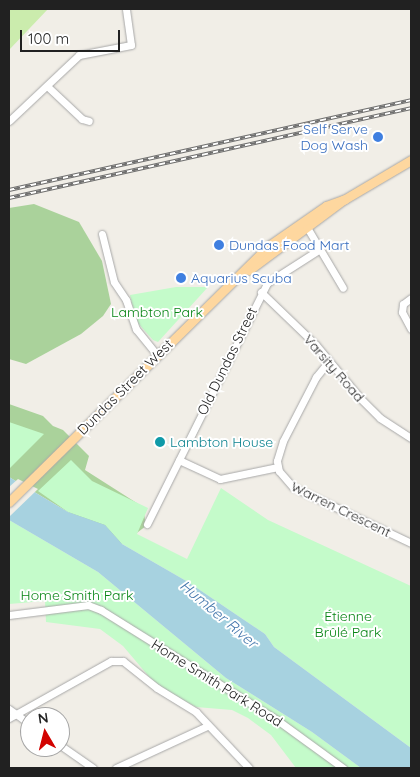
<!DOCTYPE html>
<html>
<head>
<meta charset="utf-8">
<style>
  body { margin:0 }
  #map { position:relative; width:420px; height:777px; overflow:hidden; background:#f1eee7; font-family:Quicksand,sans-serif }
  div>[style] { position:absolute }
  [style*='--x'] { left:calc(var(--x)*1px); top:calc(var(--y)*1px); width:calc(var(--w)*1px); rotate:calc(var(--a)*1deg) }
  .grass>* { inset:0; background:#cbecad }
  .forest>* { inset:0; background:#aad29b }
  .park>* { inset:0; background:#c4fbca }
  .water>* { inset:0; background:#a7d2e0 }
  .pier>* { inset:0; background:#f1eee7 }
  .roads { filter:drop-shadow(0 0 1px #a8a8a8) drop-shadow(0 0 1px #a8a8a8) }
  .minor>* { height:7px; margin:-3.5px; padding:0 3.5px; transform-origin:3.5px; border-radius:3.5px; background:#fff }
  .major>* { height:9px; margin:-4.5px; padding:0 4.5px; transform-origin:4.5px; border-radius:4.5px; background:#fed79f }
  .rail>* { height:4px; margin-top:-2px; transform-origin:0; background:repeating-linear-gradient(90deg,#fff 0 5.5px,#6f6f6f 0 11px); box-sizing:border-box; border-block:1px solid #6f6f6f }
  .dots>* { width:14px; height:14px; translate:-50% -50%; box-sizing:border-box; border:2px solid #fff; border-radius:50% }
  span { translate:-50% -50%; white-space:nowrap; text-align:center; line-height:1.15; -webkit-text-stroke:4px #fff; paint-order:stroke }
  .shop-label { font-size:14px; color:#366cbe }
  .right { translate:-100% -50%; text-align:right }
  .left { translate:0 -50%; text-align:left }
  .park-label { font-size:14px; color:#088515 }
  .street-label { font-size:14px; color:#212121 }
  .culture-label { font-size:14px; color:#0d838f }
  .water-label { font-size:15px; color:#4678ad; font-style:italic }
  .frame { position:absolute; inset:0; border:10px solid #212121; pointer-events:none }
  .north { position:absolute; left:20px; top:707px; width:50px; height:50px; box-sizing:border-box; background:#fff; border:1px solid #a6a6a6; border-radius:50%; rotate:352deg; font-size:14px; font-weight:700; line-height:20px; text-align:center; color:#212121 }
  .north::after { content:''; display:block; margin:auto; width:18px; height:22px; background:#d20300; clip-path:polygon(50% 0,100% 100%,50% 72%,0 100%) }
  .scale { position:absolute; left:20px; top:30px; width:100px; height:22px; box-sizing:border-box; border:2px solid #212121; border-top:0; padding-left:6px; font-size:15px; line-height:18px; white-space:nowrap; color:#212121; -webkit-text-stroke:4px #fff; paint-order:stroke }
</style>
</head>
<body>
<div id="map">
  <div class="grass">
    <div style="clip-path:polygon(9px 9px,48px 9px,9px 50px)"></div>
  </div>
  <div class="forest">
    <div style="clip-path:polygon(34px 204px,79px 222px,102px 261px,111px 304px,103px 316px,81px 334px,26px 364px,9px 359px,9px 208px)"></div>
    <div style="clip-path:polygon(9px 404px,43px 416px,53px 426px,63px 430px,89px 456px,85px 470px,143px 507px,146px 526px,122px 544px,9px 477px)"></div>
  </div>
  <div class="park">
    <div style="clip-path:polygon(176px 287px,208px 287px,158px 342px,153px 340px,136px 321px,130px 295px)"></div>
    <div style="clip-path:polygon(9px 422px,44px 434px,9px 469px)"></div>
    <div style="clip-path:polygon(71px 460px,92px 481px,148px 508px,137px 534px,187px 559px,221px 488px,268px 520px,411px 586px,411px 748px,274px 647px,265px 634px,188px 582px,122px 544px,105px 525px,68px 512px,38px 491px)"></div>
    <div style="clip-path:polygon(9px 520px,98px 572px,226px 678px,312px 732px,361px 768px,296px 768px,271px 735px,248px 718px,232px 710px,196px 707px,170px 693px,151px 679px,123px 646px,100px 629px,46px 622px,45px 601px,9px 604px)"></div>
  </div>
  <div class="water">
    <div style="clip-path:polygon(9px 477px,68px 512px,105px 525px,122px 544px,188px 582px,265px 634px,274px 647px,411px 748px,411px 768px,361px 768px,312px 732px,226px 678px,98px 572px,9px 520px)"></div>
  </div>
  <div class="pier">
    <div style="clip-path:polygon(18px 479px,38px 489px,9px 517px,9px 487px)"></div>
  </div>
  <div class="roads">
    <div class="minor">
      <div style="--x:47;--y:86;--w:48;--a:43.3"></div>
      <div style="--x:82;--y:119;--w:7;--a:16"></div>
      <div style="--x:9;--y:121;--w:96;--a:-43.3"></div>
      <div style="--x:79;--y:55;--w:53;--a:-10.9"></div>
      <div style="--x:131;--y:45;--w:36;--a:-98"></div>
      <div style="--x:305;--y:224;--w:74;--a:59.3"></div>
      <div style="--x:102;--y:234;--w:49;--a:76"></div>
      <div style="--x:114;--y:282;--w:22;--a:56"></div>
      <div style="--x:126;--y:300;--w:31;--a:71"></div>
      <div style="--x:136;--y:329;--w:33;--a:51"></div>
      <div style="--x:261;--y:292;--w:76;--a:43.9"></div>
      <div style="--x:316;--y:345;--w:69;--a:50.3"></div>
      <div style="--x:360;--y:398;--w:28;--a:45"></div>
      <div style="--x:380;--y:418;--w:37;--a:33"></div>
      <div style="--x:411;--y:298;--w:10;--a:143"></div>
      <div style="--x:403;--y:304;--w:8;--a:97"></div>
      <div style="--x:402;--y:312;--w:19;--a:62"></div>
      <div style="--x:329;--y:361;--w:21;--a:129"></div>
      <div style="--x:316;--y:377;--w:72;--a:117.3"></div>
      <div style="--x:283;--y:441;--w:21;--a:107"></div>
      <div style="--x:277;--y:461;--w:10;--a:79"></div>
      <div style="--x:279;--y:471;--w:21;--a:49"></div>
      <div style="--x:293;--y:487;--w:131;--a:25.4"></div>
      <div style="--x:179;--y:460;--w:45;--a:24.9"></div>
      <div style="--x:220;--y:479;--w:59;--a:-11.7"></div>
      <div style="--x:147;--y:524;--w:269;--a:-63.5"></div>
      <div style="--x:267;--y:283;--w:63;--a:-32.7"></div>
      <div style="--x:9;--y:615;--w:80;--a:-7.2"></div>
      <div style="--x:88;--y:605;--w:14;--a:21"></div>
      <div style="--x:101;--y:610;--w:208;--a:32"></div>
      <div style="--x:277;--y:720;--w:82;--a:36"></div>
      <div style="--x:9;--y:709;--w:26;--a:36"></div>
      <div style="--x:9;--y:718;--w:117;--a:-29.2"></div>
      <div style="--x:111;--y:661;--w:12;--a:0"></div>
      <div style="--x:123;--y:661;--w:43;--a:38.5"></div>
      <div style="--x:157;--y:688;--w:46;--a:31.6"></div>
      <div style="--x:196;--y:712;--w:77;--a:46.6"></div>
      <div style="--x:60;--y:745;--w:40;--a:34.9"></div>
      <div style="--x:116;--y:768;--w:100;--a:-24.8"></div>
    </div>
    <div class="major">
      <div style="--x:249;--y:270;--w:117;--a:-36.7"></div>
      <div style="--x:9;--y:502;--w:366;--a:-44.6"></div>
      <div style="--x:270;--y:245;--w:68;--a:-34.9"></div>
      <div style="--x:326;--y:206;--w:20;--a:-20"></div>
      <div style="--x:345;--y:199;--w:77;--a:-30.6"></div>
    </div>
  </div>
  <div class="rail">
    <div style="--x:9;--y:190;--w:412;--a:-12.6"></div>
    <div style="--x:9;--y:198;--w:412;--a:-12.6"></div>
  </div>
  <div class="dots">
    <div style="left:378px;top:137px;background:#3f7fe0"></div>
    <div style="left:219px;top:245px;background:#3f7fe0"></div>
    <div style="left:181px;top:278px;background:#3f7fe0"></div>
    <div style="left:160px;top:442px;background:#0f9aa8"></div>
  </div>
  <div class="shop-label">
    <span class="right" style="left:368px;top:137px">Self Serve<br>Dog Wash</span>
    <span class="left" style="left:229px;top:245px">Dundas Food Mart</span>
    <span class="left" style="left:191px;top:278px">Aquarius Scuba</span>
  </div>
  <div class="park-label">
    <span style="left:157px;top:312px">Lambton Park</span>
    <span style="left:77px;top:595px">Home Smith Park</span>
    <span style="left:348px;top:624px">Étienne<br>Brûlé Park</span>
  </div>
  <div class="street-label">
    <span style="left:227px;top:361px;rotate:-64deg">Old Dundas Street</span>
    <span style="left:334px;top:368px;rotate:49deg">Varsity Road</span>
    <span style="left:125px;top:387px;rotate:-45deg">Dundas Street West</span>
    <span style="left:341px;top:509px;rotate:26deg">Warren Crescent</span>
    <span style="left:217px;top:683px;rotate:32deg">Home Smith Park Road</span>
  </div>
  <div class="culture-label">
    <span class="left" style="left:170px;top:442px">Lambton House</span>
  </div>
  <div class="water-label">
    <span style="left:219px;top:614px;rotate:40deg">Humber River</span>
  </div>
  <div class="frame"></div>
  <div class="north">N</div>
  <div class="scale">100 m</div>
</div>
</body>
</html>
